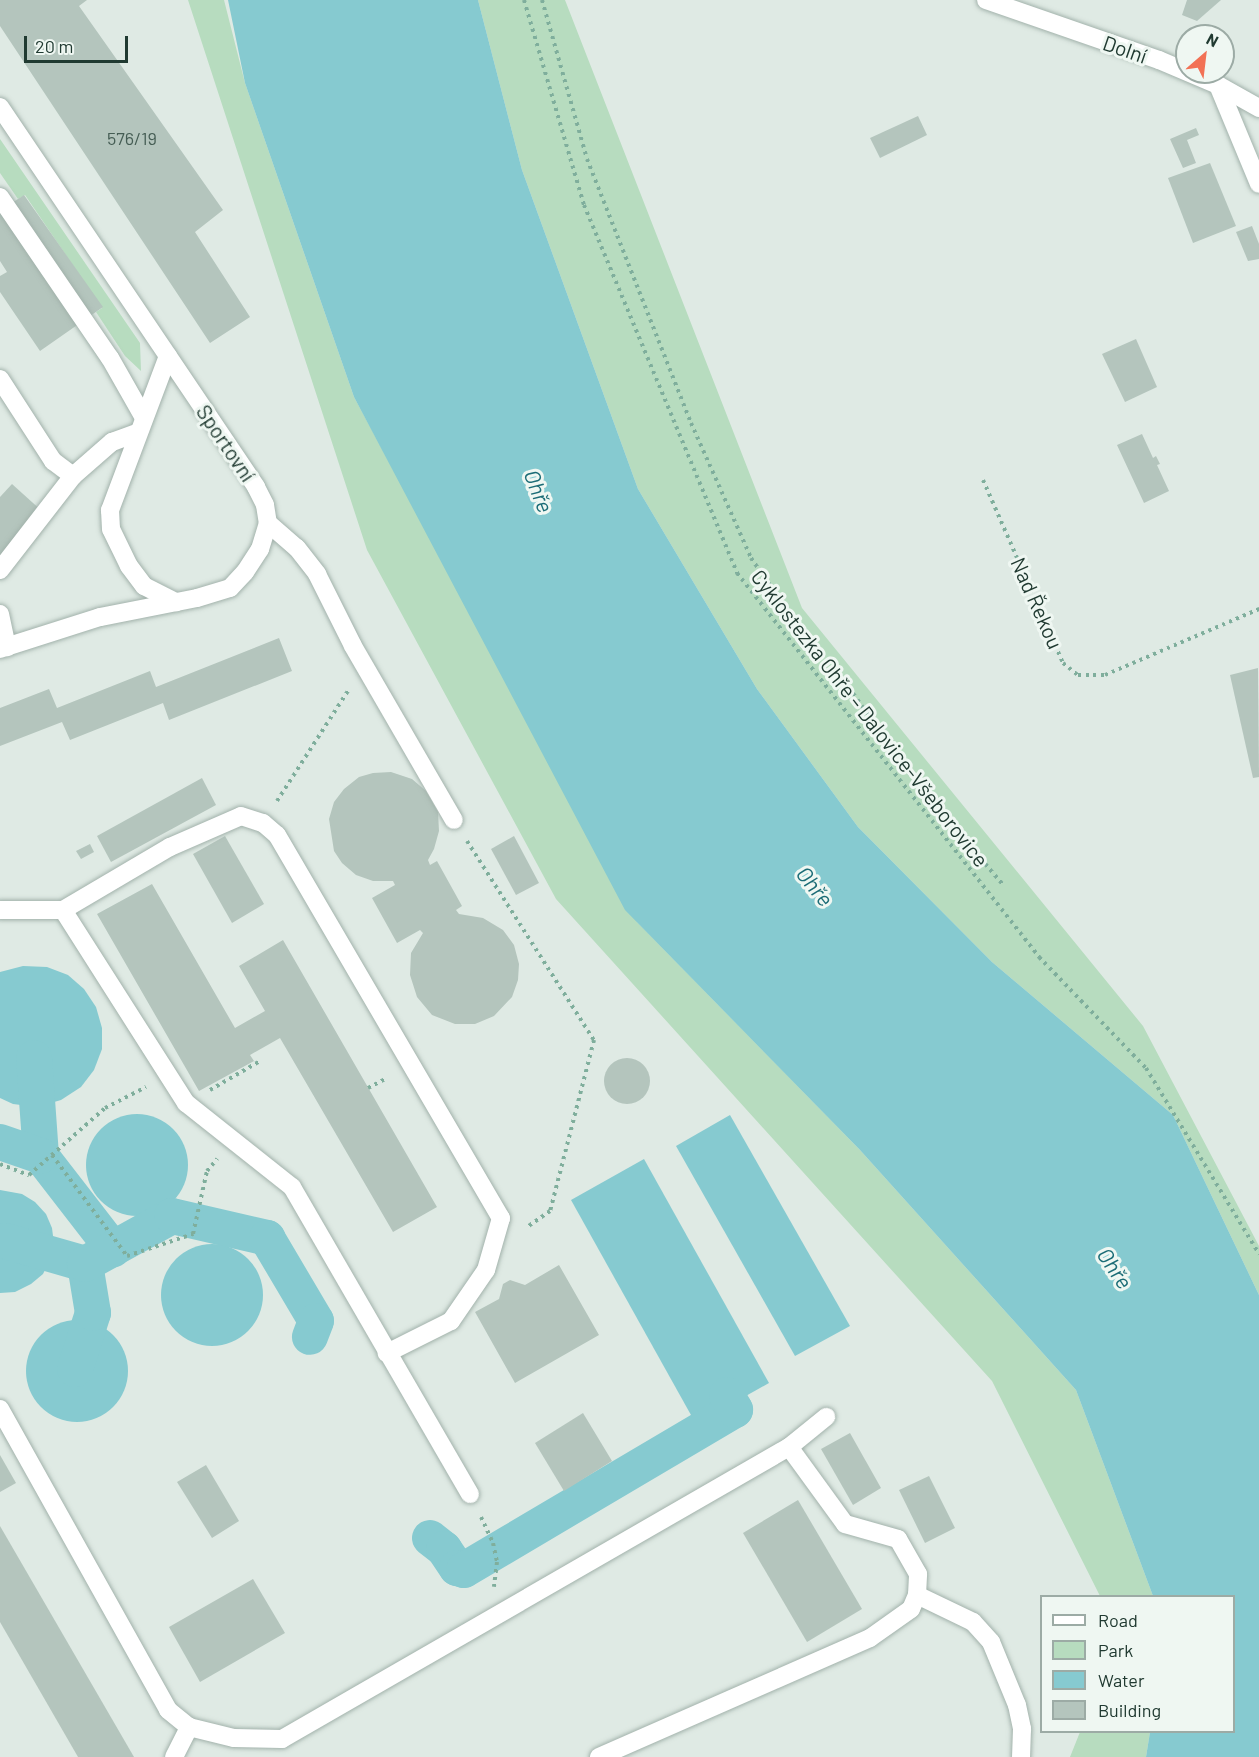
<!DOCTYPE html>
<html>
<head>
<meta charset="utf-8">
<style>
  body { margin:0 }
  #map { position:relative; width:1259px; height:1757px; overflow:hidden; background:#dfeae4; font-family:Barlow,sans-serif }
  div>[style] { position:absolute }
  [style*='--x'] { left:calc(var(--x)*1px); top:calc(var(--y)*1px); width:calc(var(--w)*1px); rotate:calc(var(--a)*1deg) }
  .green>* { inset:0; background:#b7dcbf }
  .water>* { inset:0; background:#86cad0 }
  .round { border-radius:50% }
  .canal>* { height:36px; margin:-18px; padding:0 18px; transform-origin:18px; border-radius:18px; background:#86cad0 }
  .building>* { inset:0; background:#b4c5bd }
  .path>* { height:4px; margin-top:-2px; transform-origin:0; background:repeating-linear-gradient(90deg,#7fae9c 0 3px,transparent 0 7.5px) }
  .roads { filter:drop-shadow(0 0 2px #a2b2ab) drop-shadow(0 0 2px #a2b2ab) }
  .service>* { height:18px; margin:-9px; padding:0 9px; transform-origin:9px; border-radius:9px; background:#fff }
  .minor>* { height:18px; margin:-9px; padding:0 9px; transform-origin:9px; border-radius:9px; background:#fff }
  .tertiary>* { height:18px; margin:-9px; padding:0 9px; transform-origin:9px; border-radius:9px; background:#fff }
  span { translate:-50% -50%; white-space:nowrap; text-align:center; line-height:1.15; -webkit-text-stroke:6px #eff7f2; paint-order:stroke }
  .number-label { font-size:18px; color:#455d54 }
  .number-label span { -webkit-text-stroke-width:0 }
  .street-label { font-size:21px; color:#203a31 }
  .water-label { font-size:22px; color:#1b6c76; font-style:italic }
  .legend { position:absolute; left:1040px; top:1595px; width:195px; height:138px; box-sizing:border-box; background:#eff7f2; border:2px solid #9caba5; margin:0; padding:8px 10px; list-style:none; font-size:18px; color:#203a31 }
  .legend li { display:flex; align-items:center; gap:12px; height:30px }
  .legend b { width:30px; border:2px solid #9caba5 }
  .north { position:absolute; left:1175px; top:24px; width:60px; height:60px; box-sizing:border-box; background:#eff7f2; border:2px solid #9caba5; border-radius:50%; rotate:28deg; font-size:16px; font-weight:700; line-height:24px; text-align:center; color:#203a31 }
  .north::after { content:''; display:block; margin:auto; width:21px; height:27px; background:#f27155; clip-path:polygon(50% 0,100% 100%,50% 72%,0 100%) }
  .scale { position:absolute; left:24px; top:36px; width:104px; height:27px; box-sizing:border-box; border:3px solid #203a31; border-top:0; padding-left:8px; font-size:18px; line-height:21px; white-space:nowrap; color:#203a31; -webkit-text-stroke:4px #eff7f2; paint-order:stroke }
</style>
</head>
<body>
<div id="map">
  <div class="green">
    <div style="clip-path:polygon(188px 0,224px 0,245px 83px,354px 397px,637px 922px,860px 1150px,1076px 1390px,1153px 1596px,1100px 1596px,992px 1381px,556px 899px,367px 550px)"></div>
    <div style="clip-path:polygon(478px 0,565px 0,802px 608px,1143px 1026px,1259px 1246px,1259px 1295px,1173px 1115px,992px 962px,858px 827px,757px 689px,638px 489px,522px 170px)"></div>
    <div style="clip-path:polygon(0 139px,140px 343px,141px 371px,125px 356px,96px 312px,102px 308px,25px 195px,18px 199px,0 173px)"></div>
    <div style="clip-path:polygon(1080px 1732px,1150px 1732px,1146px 1757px,1070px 1757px)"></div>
  </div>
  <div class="water">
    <div style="clip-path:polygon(228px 0,478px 0,522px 170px,638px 489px,757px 689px,858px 827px,992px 962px,1173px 1115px,1259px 1295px,1259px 1757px,1146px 1757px,1150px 1732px,1234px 1732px,1234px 1596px,1153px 1596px,1076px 1390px,860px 1150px,625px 910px,354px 397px,245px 83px)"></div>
    <div style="clip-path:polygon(23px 966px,47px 967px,68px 975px,84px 989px,96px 1007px,102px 1028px,102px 1049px,94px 1070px,81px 1087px,61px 1100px,37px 1107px,13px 1104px,0 1098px,0 972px)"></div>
    <div class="round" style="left:86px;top:1114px;width:102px;height:102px"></div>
    <div style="clip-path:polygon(730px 1115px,850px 1326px,795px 1356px,676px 1146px)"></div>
    <div style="clip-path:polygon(644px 1159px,769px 1383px,696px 1424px,571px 1200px)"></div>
    <div style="clip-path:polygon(0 1190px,22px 1194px,35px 1202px,46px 1214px,52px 1228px,54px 1244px,50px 1260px,43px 1274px,31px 1284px,15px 1292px,0 1293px)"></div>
    <div class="round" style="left:161px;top:1244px;width:102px;height:102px"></div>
    <div class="round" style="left:26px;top:1320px;width:102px;height:102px"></div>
  </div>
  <div class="canal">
    <div style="--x:34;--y:1058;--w:98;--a:85.9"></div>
    <div style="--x:41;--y:1156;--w:118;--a:52.3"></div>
    <div style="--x:0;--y:1142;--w:43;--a:18.9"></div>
    <div style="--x:5;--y:1241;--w:83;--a:16"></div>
    <div style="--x:75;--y:1369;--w:59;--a:-72.2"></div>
    <div style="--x:93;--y:1313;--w:50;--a:-99.3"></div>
    <div style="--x:85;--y:1264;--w:99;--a:-28.9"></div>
    <div style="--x:172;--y:1216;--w:98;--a:13"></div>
    <div style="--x:267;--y:1238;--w:96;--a:59.4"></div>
    <div style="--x:316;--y:1321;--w:17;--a:111"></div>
    <div style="--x:430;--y:1538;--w:18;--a:38"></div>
    <div style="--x:444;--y:1549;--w:23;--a:56"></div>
    <div style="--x:457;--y:1568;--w:7;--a:16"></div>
    <div style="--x:464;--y:1570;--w:315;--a:-30.6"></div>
    <div style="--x:735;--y:1410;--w:17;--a:-118"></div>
  </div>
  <div class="building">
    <div style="clip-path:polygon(0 0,87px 0,79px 6px,223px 210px,195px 232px,250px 317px,210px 343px,0 26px)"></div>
    <div style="clip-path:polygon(1187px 0,1221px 0,1197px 21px,1182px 15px)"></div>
    <div style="clip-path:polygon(918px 116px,927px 135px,880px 158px,870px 138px)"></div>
    <div style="clip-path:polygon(1196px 128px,1199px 135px,1187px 140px,1196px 163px,1183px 168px,1170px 139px)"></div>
    <div style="clip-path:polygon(1210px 163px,1236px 226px,1193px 243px,1168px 178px)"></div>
    <div style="clip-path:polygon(24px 195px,103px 307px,40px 351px,0 292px,0 276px,7px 272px,0 261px,0 211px)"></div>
    <div style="clip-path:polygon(1252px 226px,1259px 244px,1259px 259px,1248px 261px,1236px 232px)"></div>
    <div style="clip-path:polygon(1136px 339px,1157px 387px,1125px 402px,1102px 354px)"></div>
    <div style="clip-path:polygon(1142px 434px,1153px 458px,1156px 456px,1160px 464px,1157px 465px,1169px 491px,1144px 503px,1117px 445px)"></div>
    <div style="clip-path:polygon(12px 484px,43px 512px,0 558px,0 497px)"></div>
    <div style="clip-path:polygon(279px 638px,292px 671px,169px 720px,163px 703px,70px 740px,62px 722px,0 746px,0 708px,49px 689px,57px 708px,150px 671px,156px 687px)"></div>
    <div style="clip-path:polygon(1258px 668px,1259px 777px,1253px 778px,1230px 675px)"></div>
    <div style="clip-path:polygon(391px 772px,412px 779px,426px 791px,438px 812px,439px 831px,434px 849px,428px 860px,430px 865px,437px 861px,462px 906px,456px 910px,459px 914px,483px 918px,503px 930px,514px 945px,519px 964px,518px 980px,512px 997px,494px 1016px,475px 1024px,455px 1024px,432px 1015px,417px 997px,410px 975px,411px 953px,423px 933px,420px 930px,397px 943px,372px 898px,395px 885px,393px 881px,373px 881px,356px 875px,342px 863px,334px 851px,329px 819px,334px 802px,344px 789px,359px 777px,373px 773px)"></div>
    <div style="clip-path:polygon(202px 778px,216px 805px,111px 862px,97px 836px)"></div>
    <div style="clip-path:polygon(225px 836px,264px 904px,232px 923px,193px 854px)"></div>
    <div style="clip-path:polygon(514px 836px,539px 883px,516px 895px,491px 849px)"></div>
    <div style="clip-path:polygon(90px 844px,94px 852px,81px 859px,76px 851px)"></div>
    <div style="clip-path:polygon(152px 884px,235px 1028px,265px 1011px,239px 966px,283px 940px,437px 1207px,393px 1232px,280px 1038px,250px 1055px,254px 1061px,199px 1091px,97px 914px)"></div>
    <div class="round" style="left:604px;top:1058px;width:46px;height:46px"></div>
    <div style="clip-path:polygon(559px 1265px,599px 1335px,515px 1383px,475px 1312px,499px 1299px,503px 1284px,510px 1280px,525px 1285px)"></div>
    <div style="clip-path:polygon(583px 1413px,612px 1461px,564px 1491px,535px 1443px)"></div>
    <div style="clip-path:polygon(850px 1433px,881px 1488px,853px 1505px,821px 1449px)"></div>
    <div style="clip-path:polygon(0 1455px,16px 1483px,0 1492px)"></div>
    <div style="clip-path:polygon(206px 1465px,239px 1521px,212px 1538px,177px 1482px)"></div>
    <div style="clip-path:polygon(929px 1476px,955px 1528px,925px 1543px,899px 1490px)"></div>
    <div style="clip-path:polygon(798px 1500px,862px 1609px,807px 1642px,743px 1533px)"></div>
    <div style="clip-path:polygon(0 1526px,134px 1757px,78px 1757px,0 1622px)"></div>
    <div style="clip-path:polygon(253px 1579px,285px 1633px,200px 1682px,169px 1627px)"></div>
  </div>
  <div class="path">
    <div style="--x:524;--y:0;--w:214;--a:73.7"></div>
    <div style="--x:584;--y:205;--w:399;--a:67.4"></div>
    <div style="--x:737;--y:573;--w:489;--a:51.8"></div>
    <div style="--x:1039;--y:957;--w:154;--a:46.1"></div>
    <div style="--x:1146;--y:1068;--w:218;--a:58.7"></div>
    <div style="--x:542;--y:0;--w:165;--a:74.2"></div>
    <div style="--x:587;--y:159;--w:284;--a:68.5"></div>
    <div style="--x:691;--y:423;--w:148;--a:66"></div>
    <div style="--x:751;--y:558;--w:121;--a:55.1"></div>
    <div style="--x:820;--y:657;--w:27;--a:42"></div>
    <div style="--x:840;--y:675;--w:133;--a:54.8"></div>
    <div style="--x:917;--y:784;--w:134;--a:49.5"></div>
    <div style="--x:983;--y:480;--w:200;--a:66.4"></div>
    <div style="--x:1063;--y:663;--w:19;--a:39"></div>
    <div style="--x:1078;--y:675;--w:27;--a:0"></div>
    <div style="--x:1105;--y:675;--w:168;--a:-23.2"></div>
    <div style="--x:277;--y:801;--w:131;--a:-57.2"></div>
    <div style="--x:467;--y:841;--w:236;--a:57.5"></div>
    <div style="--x:594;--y:1040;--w:177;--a:104.4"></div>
    <div style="--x:550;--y:1211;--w:29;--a:145"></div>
    <div style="--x:368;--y:1088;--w:21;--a:-28"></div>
    <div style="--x:210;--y:1090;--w:58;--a:-30.1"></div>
    <div style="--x:52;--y:1155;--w:126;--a:53.4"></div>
    <div style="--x:127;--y:1256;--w:70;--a:-18.4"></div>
    <div style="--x:193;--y:1234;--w:65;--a:-77.5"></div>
    <div style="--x:207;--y:1171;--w:16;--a:-50"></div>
    <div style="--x:0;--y:1164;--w:31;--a:21"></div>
    <div style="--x:29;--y:1175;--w:101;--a:-41.4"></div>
    <div style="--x:105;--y:1108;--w:46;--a:-27.1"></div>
    <div style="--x:481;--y:1517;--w:29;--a:65"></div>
    <div style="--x:493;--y:1543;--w:19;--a:78"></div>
    <div style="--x:497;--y:1562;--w:25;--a:97"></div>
  </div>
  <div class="roads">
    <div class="service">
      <div style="--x:0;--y:197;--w:195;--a:55.7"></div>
      <div style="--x:110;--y:358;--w:67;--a:60.4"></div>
      <div style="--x:168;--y:356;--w:165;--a:110.6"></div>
      <div style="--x:110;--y:510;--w:19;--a:87"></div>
      <div style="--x:111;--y:529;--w:41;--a:64.1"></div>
      <div style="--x:129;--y:566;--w:25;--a:53"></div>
      <div style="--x:144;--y:586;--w:36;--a:27"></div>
      <div style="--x:0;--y:379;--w:98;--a:57.1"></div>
      <div style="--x:53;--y:461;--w:25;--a:37"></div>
      <div style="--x:268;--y:523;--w:38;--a:41"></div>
      <div style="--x:297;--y:548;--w:33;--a:52"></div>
      <div style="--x:317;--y:574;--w:80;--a:63.4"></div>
      <div style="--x:353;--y:646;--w:201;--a:59.9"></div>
      <div style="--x:0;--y:570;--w:119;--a:-52.2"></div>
      <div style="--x:73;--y:476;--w:52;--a:-41.1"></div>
      <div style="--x:112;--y:442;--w:27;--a:-20"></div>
      <div style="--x:0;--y:614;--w:34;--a:78"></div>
      <div style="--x:0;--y:910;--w:63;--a:0"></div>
      <div style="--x:63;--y:910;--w:229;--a:57.5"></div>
      <div style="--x:186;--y:1103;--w:135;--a:38.4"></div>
      <div style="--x:292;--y:1187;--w:355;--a:59.9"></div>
      <div style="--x:63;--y:910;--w:124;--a:-30.5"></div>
      <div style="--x:170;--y:847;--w:77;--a:-23.6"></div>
      <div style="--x:241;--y:816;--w:23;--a:18"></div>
      <div style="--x:263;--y:823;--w:18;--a:41"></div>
      <div style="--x:277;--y:835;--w:444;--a:59.7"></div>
      <div style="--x:501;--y:1218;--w:54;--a:106.1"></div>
      <div style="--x:486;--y:1270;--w:62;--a:124.5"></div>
      <div style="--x:451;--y:1321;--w:72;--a:153.4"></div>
      <div style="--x:0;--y:1409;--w:345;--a:60.8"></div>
      <div style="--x:168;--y:1710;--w:27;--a:39"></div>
      <div style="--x:189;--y:1727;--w:46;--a:13.7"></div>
      <div style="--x:234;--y:1738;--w:48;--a:1.2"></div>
      <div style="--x:282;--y:1739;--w:585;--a:-29.94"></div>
      <div style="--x:789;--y:1447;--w:48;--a:-39"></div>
      <div style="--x:917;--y:1595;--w:62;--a:25.7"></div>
      <div style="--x:973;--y:1622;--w:27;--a:48"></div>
      <div style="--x:991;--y:1642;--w:68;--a:67.6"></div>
      <div style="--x:1017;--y:1705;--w:25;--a:78"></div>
      <div style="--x:1022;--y:1729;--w:28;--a:92"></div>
      <div style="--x:174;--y:1757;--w:34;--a:-63"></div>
      <div style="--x:599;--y:1757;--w:296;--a:-23.7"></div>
      <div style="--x:870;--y:1638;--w:50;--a:-35.3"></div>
      <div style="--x:911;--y:1609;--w:15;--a:-67"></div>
      <div style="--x:917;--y:1595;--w:21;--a:-87"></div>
      <div style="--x:918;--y:1574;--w:40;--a:-119.7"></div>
      <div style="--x:898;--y:1539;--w:55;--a:-164.2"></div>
      <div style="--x:845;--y:1524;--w:95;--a:-126"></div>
    </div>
    <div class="minor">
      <div style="--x:986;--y:0;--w:183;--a:19.1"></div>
      <div style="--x:1159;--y:60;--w:64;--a:23"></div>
      <div style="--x:1218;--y:85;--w:47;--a:29.3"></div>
      <div style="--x:1218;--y:85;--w:107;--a:67.5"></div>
    </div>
    <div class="tertiary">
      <div style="--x:0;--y:107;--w:458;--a:56"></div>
      <div style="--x:256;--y:487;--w:20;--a:63"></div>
      <div style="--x:265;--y:505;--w:18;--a:81"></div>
      <div style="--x:268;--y:523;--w:27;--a:107"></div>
      <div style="--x:260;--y:549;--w:27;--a:123"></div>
      <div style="--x:245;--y:572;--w:22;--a:133"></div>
      <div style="--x:230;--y:588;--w:34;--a:163"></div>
      <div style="--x:197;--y:598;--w:99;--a:168.9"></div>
      <div style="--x:100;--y:617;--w:105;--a:162.3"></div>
    </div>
  </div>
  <div class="number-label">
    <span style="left:132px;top:138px">576/19</span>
  </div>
  <div class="street-label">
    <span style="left:1125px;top:49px;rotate:19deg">Dolní</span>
    <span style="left:226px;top:443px;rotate:56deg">Sportovní</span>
    <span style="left:1037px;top:603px;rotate:66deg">Nad Řekou</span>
    <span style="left:870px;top:718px;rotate:52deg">Cyklostezka Ohře – Dalovice-Všeborovice</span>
  </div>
  <div class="water-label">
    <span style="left:539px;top:491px;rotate:69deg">Ohře</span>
    <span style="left:815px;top:886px;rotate:51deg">Ohře</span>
    <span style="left:1115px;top:1268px;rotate:56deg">Ohře</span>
  </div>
  <ul class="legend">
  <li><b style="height:8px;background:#fff"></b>Road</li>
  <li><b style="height:16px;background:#b7dcbf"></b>Park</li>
  <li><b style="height:16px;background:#86cad0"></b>Water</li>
  <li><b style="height:16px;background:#b4c5bd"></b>Building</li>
  </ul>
  <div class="north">N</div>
  <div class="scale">20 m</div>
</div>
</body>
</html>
